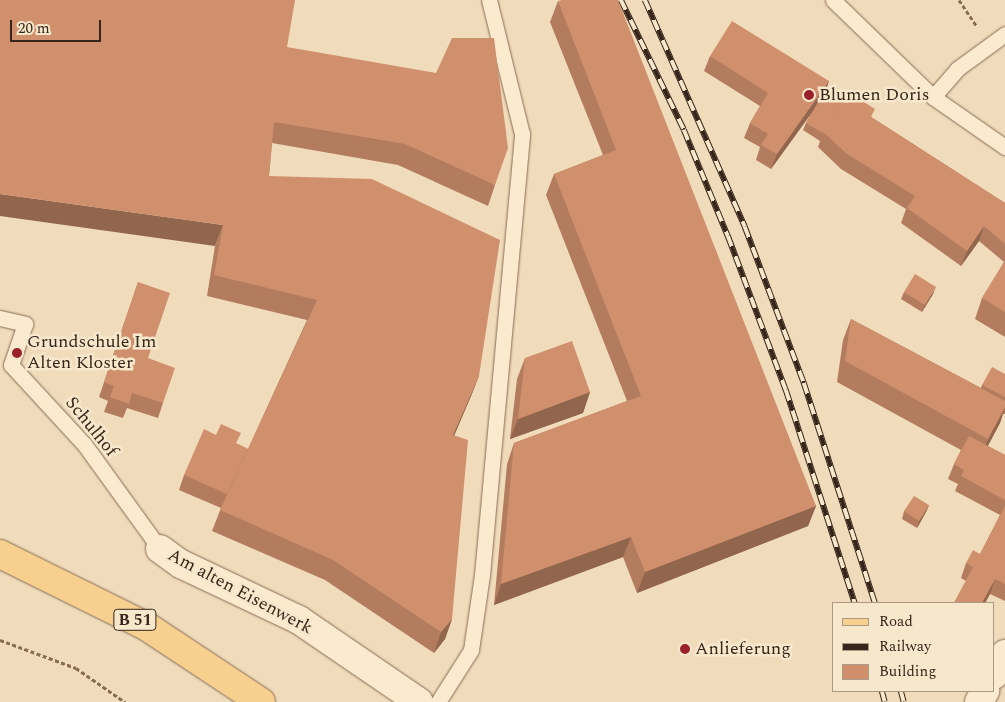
<!DOCTYPE html>
<html>
<head>
<meta charset="utf-8">
<style>
  body { margin:0 }
  #map { position:relative; width:1005px; height:702px; overflow:hidden; background:#f0dcbb; font-family:Spectral,serif }
  div>[style] { position:absolute }
  [style*='--x'] { left:calc(var(--x)*1px); top:calc(var(--y)*1px); width:calc(var(--w)*1px); rotate:calc(var(--a)*1deg) }
  .path>* { height:3px; margin-top:-1.5px; transform-origin:0; background:repeating-linear-gradient(90deg,#886c54 0 4px,transparent 0 6.5px) }
  .roads { filter:drop-shadow(0 0 1px #886c54) drop-shadow(0 0 1px #886c54) }
  .lane>* { height:15px; margin:-7.5px; padding:0 7.5px; transform-origin:7.5px; border-radius:7.5px; background:#fbeace }
  .street>* { height:28px; margin:-14px; padding:0 14px; transform-origin:14px; border-radius:14px; background:#fbeace }
  .primary>* { height:28px; margin:-14px; padding:0 14px; transform-origin:14px; border-radius:14px; background:#f7cf8f }
  .rail>* { height:5.5px; margin-top:-2.75px; transform-origin:0; background:repeating-linear-gradient(90deg,#f7e7cb 0 11px,#36251a 0 22px); box-sizing:border-box; border-block:1px solid #36251a }
  .wall>* { inset:0; background:#b37c5f }
  .shaded-wall>* { inset:0; background:#92654d }
  .building>* { inset:0; background:#d0906e }
  .dots>* { width:14px; height:14px; translate:-50% -50%; box-sizing:border-box; border:2px solid #f7e7cb; border-radius:50% }
  span { translate:-50% -50%; white-space:nowrap; text-align:center; line-height:1.15; -webkit-text-stroke:5px #f7e7cb; paint-order:stroke }
  .shield-label span { padding:1px 4px; background:#f7e7cb; border:1px solid; border-radius:4px; -webkit-text-stroke-width:0 }
  .shield-label { font-size:16px; color:#36251a; font-weight:700 }
  .poi-label { font-size:18px; color:#36251a }
  .left { translate:0 -50%; text-align:left }
  .street-label { font-size:18px; color:#36251a }
  .legend { position:absolute; left:832px; top:602px; width:162px; height:90px; box-sizing:border-box; background:#f7e7cb; border:1px solid #aa9984; margin:0; padding:6px 9px; list-style:none; font-size:15px; color:#36251a }
  .legend li { display:flex; align-items:center; gap:10px; height:25px }
  .legend b { width:25px; border:1px solid #aa9984 }
  .scale { position:absolute; left:10px; top:20px; width:91px; height:22px; box-sizing:border-box; border:2px solid #36251a; border-top:0; padding-left:6px; font-size:15px; line-height:18px; white-space:nowrap; color:#36251a; -webkit-text-stroke:4px #f7e7cb; paint-order:stroke }
</style>
</head>
<body>
<div id="map">
  <div class="path">
    <div style="--x:959;--y:0;--w:32;--a:56"></div>
    <div style="--x:0;--y:640;--w:81;--a:20.2"></div>
    <div style="--x:76;--y:668;--w:60;--a:34.8"></div>
  </div>
  <div class="roads">
    <div class="lane">
      <div style="--x:833;--y:0;--w:139;--a:44.1"></div>
      <div style="--x:933;--y:97;--w:88;--a:34.8"></div>
      <div style="--x:933;--y:97;--w:37;--a:-49"></div>
      <div style="--x:957;--y:69;--w:59;--a:-36.1"></div>
      <div style="--x:0;--y:318;--w:26;--a:13"></div>
      <div style="--x:25;--y:324;--w:43;--a:108.9"></div>
      <div style="--x:11;--y:365;--w:108;--a:47.3"></div>
      <div style="--x:84;--y:444;--w:130;--a:54.1"></div>
      <div style="--x:438;--y:702;--w:62;--a:-57.6"></div>
      <div style="--x:471;--y:650;--w:76;--a:-81.7"></div>
      <div style="--x:482;--y:575;--w:443;--a:-84.8"></div>
      <div style="--x:522;--y:134;--w:138;--a:-103.8"></div>
    </div>
    <div class="street">
      <div style="--x:160;--y:549;--w:26;--a:36"></div>
      <div style="--x:181;--y:564;--w:131;--a:25.4"></div>
      <div style="--x:299;--y:620;--w:145;--a:34.3"></div>
      <div style="--x:994;--y:675;--w:24;--a:-62"></div>
      <div style="--x:979;--y:702;--w:13;--a:-61"></div>
    </div>
    <div class="primary">
      <div style="--x:0;--y:554;--w:163;--a:26.3"></div>
      <div style="--x:146;--y:626;--w:138;--a:33.5"></div>
    </div>
  </div>
  <div class="rail">
    <div style="--x:621;--y:0;--w:144;--a:64.1"></div>
    <div style="--x:684;--y:130;--w:115;--a:67.5"></div>
    <div style="--x:728;--y:236;--w:165;--a:69.4"></div>
    <div style="--x:786;--y:390;--w:224;--a:72.1"></div>
    <div style="--x:645;--y:0;--w:248;--a:66.2"></div>
    <div style="--x:745;--y:227;--w:167;--a:69.3"></div>
    <div style="--x:804;--y:383;--w:231;--a:72.1"></div>
    <div style="--x:882;--y:691;--w:11;--a:75"></div>
    <div style="--x:901;--y:691;--w:11;--a:75"></div>
  </div>
  <div class="wall">
    <div style="clip-path:polygon(558px 1px,816px 506px,808px 526px,637px 593px,623px 557px,494px 605px,507px 464px,514px 443px,627px 401px,546px 195px,554px 174px,603px 155px,550px 22px)"></div>
    <div style="clip-path:polygon(287px 47px,495px 185px,488px 206px,398px 165px,272px 143px,269px 176px,479px 376px,471px 396px,454px 435px,452px 619px,445px 639px,434px 653px,325px 580px,212px 531px,221px 508px,179px 490px,184px 475px,237px 444px,248px 449px,307px 320px,207px 296px,215px 246px)"></div>
    <div style="clip-path:polygon(710px 56px,829px 81px,826px 88px,1005px 203px,1005px 337px,975px 319px,982px 298px,1004px 262px,979px 241px,961px 266px,901px 223px,906px 209px,841px 169px,818px 147px,820px 141px,803px 130px,806px 123px,812px 112px,771px 169px,756px 160px,760px 147px,744px 138px,750px 123px,760px 106px,704px 71px)"></div>
    <div style="clip-path:polygon(138px 282px,148px 358px,163px 403px,158px 418px,127px 408px,123px 418px,104px 412px,108px 401px,99px 397px)"></div>
    <div style="clip-path:polygon(904px 292px,933px 294px,922px 312px,901px 299px)"></div>
    <div style="clip-path:polygon(851px 319px,981px 388px,982px 385px,1005px 374px,1005px 414px,1003px 414px,1000px 423px,988px 446px,1005px 455px,1005px 601px,990px 594px,985px 603px,954px 603px,966px 581px,961px 578px,966px 563px,980px 554px,1000px 515px,955px 491px,958px 484px,948px 479px,954px 464px,961px 450px,837px 382px,843px 340px)"></div>
    <div style="clip-path:polygon(525px 358px,590px 392px,583px 413px,510px 439px,517px 379px)"></div>
    <div style="clip-path:polygon(929px 505px,926px 512px,917px 528px,902px 519px,904px 511px)"></div>
  </div>
  <div class="shaded-wall">
    <div style="clip-path:polygon(829px 81px,824px 96px,771px 169px,777px 154px)"></div>
    <div style="clip-path:polygon(0 194px,223px 225px,215px 246px,0 216px)"></div>
    <div style="clip-path:polygon(984px 226px,979px 241px,961px 266px,967px 251px)"></div>
    <div style="clip-path:polygon(936px 287px,933px 294px,922px 312px,925px 305px)"></div>
    <div style="clip-path:polygon(479px 376px,471px 396px,446px 455px,453px 435px)"></div>
    <div style="clip-path:polygon(590px 392px,583px 413px,510px 439px,518px 419px)"></div>
    <div style="clip-path:polygon(1005px 407px,1000px 423px,980px 460px,988px 439px)"></div>
    <div style="clip-path:polygon(929px 505px,926px 512px,917px 528px,919px 521px)"></div>
    <div style="clip-path:polygon(816px 506px,808px 526px,637px 593px,645px 572px)"></div>
    <div style="clip-path:polygon(631px 537px,623px 557px,494px 605px,501px 584px)"></div>
    <div style="clip-path:polygon(995px 579px,990px 594px,985px 603px,982px 603px)"></div>
    <div style="clip-path:polygon(452px 619px,445px 639px,434px 653px,441px 632px)"></div>
  </div>
  <div class="building">
    <div style="clip-path:polygon(0 0,295px 0,287px 47px,436px 73px,452px 38px,494px 38px,508px 148px,495px 185px,405px 144px,274px 122px,269px 176px,372px 179px,500px 240px,479px 376px,453px 435px,468px 440px,452px 619px,441px 632px,333px 560px,220px 510px,317px 300px,214px 275px,223px 225px,0 194px)"></div>
    <div style="clip-path:polygon(562px 0,618px 0,816px 506px,645px 572px,631px 537px,501px 584px,514px 443px,641px 396px,554px 174px,616px 150px,558px 1px)"></div>
    <div style="clip-path:polygon(732px 21px,829px 81px,777px 154px,761px 145px,768px 134px,750px 123px,768px 93px,710px 56px)"></div>
    <div style="clip-path:polygon(826px 88px,844px 98px,823px 133px,806px 123px)"></div>
    <div style="clip-path:polygon(848px 92px,875px 109px,871px 117px,1005px 203px,1005px 244px,984px 226px,967px 251px,907px 208px,915px 196px,847px 154px,823px 132px)"></div>
    <div style="clip-path:polygon(1005px 261px,1005px 312px,982px 298px)"></div>
    <div style="clip-path:polygon(915px 274px,936px 287px,925px 305px,904px 292px)"></div>
    <div style="clip-path:polygon(138px 282px,170px 293px,148px 358px,175px 368px,163px 403px,132px 393px,129px 404px,110px 397px,114px 386px,104px 382px)"></div>
    <div style="clip-path:polygon(851px 319px,1005px 401px,1005px 407px,988px 439px,845px 361px)"></div>
    <div style="clip-path:polygon(572px 341px,590px 392px,518px 419px,525px 358px)"></div>
    <div style="clip-path:polygon(992px 367px,1005px 374px,1005px 397px,982px 385px)"></div>
    <div style="clip-path:polygon(221px 424px,241px 433px,236px 443px,248px 449px,227px 494px,184px 475px,204px 429px,216px 435px)"></div>
    <div style="clip-path:polygon(969px 436px,1005px 455px,1005px 500px,961px 476px,964px 470px,954px 464px)"></div>
    <div style="clip-path:polygon(914px 496px,929px 505px,919px 521px,904px 511px)"></div>
    <div style="clip-path:polygon(1005px 506px,1005px 584px,995px 579px,982px 603px,954px 603px,973px 567px,966px 563px,973px 550px,980px 554px)"></div>
  </div>
  <div class="dots">
    <div style="left:809px;top:95px;background:#9a212b"></div>
    <div style="left:17px;top:353px;background:#9a212b"></div>
    <div style="left:685px;top:649px;background:#9a212b"></div>
  </div>
  <div class="shield-label">
    <span style="left:135px;top:620px">B 51</span>
  </div>
  <div class="poi-label">
    <span class="left" style="left:819px;top:95px">Blumen Doris</span>
    <span class="left" style="left:27px;top:353px">Grundschule Im<br>Alten Kloster</span>
    <span class="left" style="left:695px;top:649px">Anlieferung</span>
  </div>
  <div class="street-label">
    <span style="left:91px;top:427px;rotate:51deg">Schulhof</span>
    <span style="left:240px;top:592px;rotate:28deg">Am alten Eisenwerk</span>
  </div>
  <ul class="legend">
  <li><b style="height:6px;background:#f7cf8f"></b>Road</li>
  <li><b style="height:6px;background:#36251a"></b>Railway</li>
  <li><b style="height:14px;background:#d0906e"></b>Building</li>
  </ul>
  <div class="scale">20 m</div>
</div>
</body>
</html>
